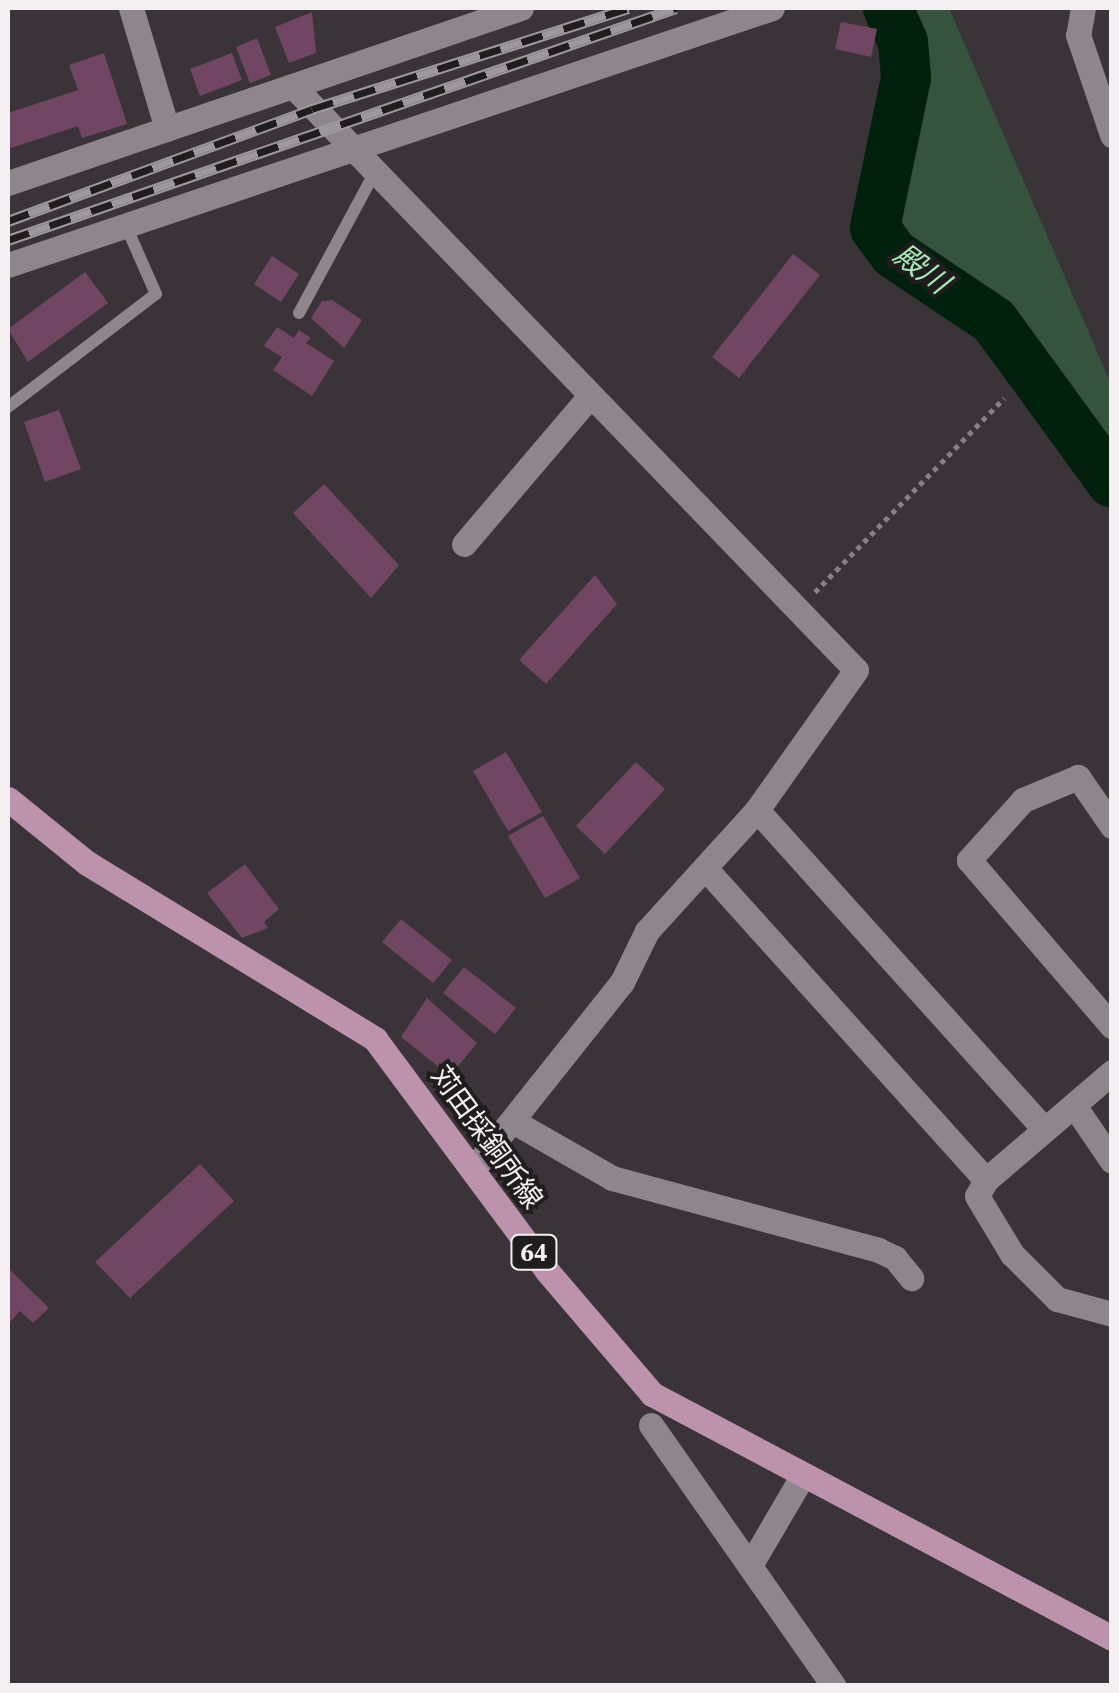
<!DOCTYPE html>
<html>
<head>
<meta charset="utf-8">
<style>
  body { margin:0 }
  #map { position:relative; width:1119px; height:1693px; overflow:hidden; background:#3a3438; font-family:"Source Serif 4","Noto Sans JP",serif }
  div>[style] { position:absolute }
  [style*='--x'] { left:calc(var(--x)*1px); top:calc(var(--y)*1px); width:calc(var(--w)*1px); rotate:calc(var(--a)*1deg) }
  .green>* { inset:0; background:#35533d }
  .river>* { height:50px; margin:-25px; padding:0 25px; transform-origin:25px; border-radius:25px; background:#01210c }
  .building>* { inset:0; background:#714662 }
  .path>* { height:5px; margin-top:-2.5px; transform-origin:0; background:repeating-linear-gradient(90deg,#878185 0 5px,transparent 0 10px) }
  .lane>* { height:12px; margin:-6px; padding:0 6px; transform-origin:6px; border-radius:6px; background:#8d868a }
  .street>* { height:25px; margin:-12.5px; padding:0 12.5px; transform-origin:12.5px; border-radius:12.5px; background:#8d868a }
  .primary>* { height:25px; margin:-12.5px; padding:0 12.5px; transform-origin:12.5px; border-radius:12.5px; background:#bd92ad }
  .rail>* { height:11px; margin-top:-5.5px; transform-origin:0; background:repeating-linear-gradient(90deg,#201d1e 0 22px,#9d989b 0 44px); box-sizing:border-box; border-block:2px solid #9d989b }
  span { translate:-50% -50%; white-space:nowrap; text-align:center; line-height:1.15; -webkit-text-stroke:8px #201d1e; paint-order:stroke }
  .shield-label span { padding:2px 8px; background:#201d1e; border:2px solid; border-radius:8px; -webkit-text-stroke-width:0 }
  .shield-label { font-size:25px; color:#f4f0f2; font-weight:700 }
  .street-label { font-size:28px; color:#f4f0f2 }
  .water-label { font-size:30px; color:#a5eab5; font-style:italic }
  .frame { position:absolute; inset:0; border:10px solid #f4f0f2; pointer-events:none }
</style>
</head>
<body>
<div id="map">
  <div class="green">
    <div style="clip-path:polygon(912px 8px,949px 8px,1111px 384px,1111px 462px,1003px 318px,908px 250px,889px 228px,921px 87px,920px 25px)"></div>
  </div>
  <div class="river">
    <div style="--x:888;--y:8;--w:37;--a:66"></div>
    <div style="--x:903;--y:42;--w:36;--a:85"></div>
    <div style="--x:906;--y:78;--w:153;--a:101.7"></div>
    <div style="--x:875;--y:228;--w:32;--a:54"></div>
    <div style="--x:894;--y:254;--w:120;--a:33.8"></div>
    <div style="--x:994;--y:321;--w:200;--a:53.9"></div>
  </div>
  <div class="building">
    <div style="clip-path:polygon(312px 12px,316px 53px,289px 63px,275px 27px)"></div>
    <div style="clip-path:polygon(841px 22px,877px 29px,871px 57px,835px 49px)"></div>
    <div style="clip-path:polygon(257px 38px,271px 75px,250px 83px,236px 47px)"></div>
    <div style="clip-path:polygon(104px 53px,127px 124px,82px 138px,78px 126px,8px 149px,8px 113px,78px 90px,69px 65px)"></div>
    <div style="clip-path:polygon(232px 53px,242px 80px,200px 96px,190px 69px)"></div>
    <div style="clip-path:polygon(793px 254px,820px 275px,739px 378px,712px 357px)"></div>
    <div style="clip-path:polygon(272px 256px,299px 274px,281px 302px,254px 284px)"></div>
    <div style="clip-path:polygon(85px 272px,108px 303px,28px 362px,8px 329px)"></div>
    <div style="clip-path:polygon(332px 300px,362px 320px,344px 348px,311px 318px,322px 301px)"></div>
    <div style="clip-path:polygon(277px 327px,294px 338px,299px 330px,311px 338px,306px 343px,334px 361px,312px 396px,273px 370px,282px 357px,264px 346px)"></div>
    <div style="clip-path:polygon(59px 410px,81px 469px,45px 482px,24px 422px)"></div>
    <div style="clip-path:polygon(324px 484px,399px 565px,371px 598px,293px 513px)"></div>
    <div style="clip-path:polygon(595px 575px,617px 604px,546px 684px,519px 660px)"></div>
    <div style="clip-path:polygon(506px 752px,542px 812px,508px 831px,473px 771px)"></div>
    <div style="clip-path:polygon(636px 762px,665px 789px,605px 854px,576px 826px)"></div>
    <div style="clip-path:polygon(543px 816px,580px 878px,545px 898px,508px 836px)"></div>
    <div style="clip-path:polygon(245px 864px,279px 909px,264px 922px,268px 928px,242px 938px,207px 893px)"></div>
    <div style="clip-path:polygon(401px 919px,452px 960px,433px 983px,382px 942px)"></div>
    <div style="clip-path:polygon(464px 967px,516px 1008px,495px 1034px,443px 993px)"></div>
    <div style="clip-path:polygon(427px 998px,477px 1043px,450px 1076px,401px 1037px)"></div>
    <div style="clip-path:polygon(200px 1164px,234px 1201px,130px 1298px,95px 1262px)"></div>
    <div style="clip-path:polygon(8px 1268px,49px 1308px,33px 1323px,20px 1311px,8px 1324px)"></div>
  </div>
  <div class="path">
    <div style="--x:815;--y:592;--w:271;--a:-45.7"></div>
  </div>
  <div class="lane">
    <div style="--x:299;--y:313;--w:158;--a:-61.7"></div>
    <div style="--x:8;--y:407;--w:186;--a:-37.4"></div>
    <div style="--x:156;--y:294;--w:74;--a:-113.8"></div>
  </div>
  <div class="street">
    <div style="--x:131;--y:8;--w:126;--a:73.4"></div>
    <div style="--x:1083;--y:8;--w:27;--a:100"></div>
    <div style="--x:1078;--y:35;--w:106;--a:71.2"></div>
    <div style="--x:293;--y:86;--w:811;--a:46.05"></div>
    <div style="--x:856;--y:670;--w:171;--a:125.3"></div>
    <div style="--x:757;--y:810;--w:164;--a:132.3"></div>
    <div style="--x:647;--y:931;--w:57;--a:116.1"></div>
    <div style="--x:622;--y:982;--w:236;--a:128.5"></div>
    <div style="--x:8;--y:183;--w:542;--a:-18.84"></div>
    <div style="--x:8;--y:265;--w:806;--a:-18.59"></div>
    <div style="--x:464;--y:544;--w:193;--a:-49.6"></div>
    <div style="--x:757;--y:810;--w:429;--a:48"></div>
    <div style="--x:1112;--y:826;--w:60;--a:-124.8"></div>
    <div style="--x:1078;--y:777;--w:60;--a:157.3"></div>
    <div style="--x:1023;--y:800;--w:81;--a:132"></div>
    <div style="--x:969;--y:860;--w:219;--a:49.3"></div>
    <div style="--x:705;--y:868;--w:420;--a:48"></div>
    <div style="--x:1112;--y:1072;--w:166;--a:139.4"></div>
    <div style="--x:986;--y:1180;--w:18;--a:119"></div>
    <div style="--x:977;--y:1196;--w:68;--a:58.9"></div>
    <div style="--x:1012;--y:1254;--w:64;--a:45"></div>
    <div style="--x:1057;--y:1299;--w:57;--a:15.3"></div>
    <div style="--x:1075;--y:1107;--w:65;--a:55.6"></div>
    <div style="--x:516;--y:1123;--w:111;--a:29.8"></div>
    <div style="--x:612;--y:1178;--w:276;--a:15.1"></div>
    <div style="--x:878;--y:1250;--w:19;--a:25"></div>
    <div style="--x:895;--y:1258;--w:26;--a:51"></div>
    <div style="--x:651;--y:1425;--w:319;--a:55"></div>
    <div style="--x:752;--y:1562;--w:101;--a:-59.6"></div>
  </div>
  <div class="primary">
    <div style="--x:8;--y:799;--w:102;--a:39"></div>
    <div style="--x:87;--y:863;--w:338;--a:31.4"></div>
    <div style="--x:375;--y:1039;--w:289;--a:53.4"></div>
    <div style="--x:547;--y:1271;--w:162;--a:49.5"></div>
    <div style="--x:652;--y:1394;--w:521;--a:27.94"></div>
  </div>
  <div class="rail">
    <div style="--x:8;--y:221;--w:324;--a:-20.2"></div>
    <div style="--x:312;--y:109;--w:332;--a:-17.7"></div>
    <div style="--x:8;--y:240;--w:707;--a:-19.15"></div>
  </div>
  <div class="shield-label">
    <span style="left:534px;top:1252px">64</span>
  </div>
  <div class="street-label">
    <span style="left:487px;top:1137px;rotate:54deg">苅田採銅所線</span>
  </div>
  <div class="water-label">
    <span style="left:921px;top:269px;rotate:37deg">殿川</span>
  </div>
  <div class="frame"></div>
</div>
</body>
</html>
